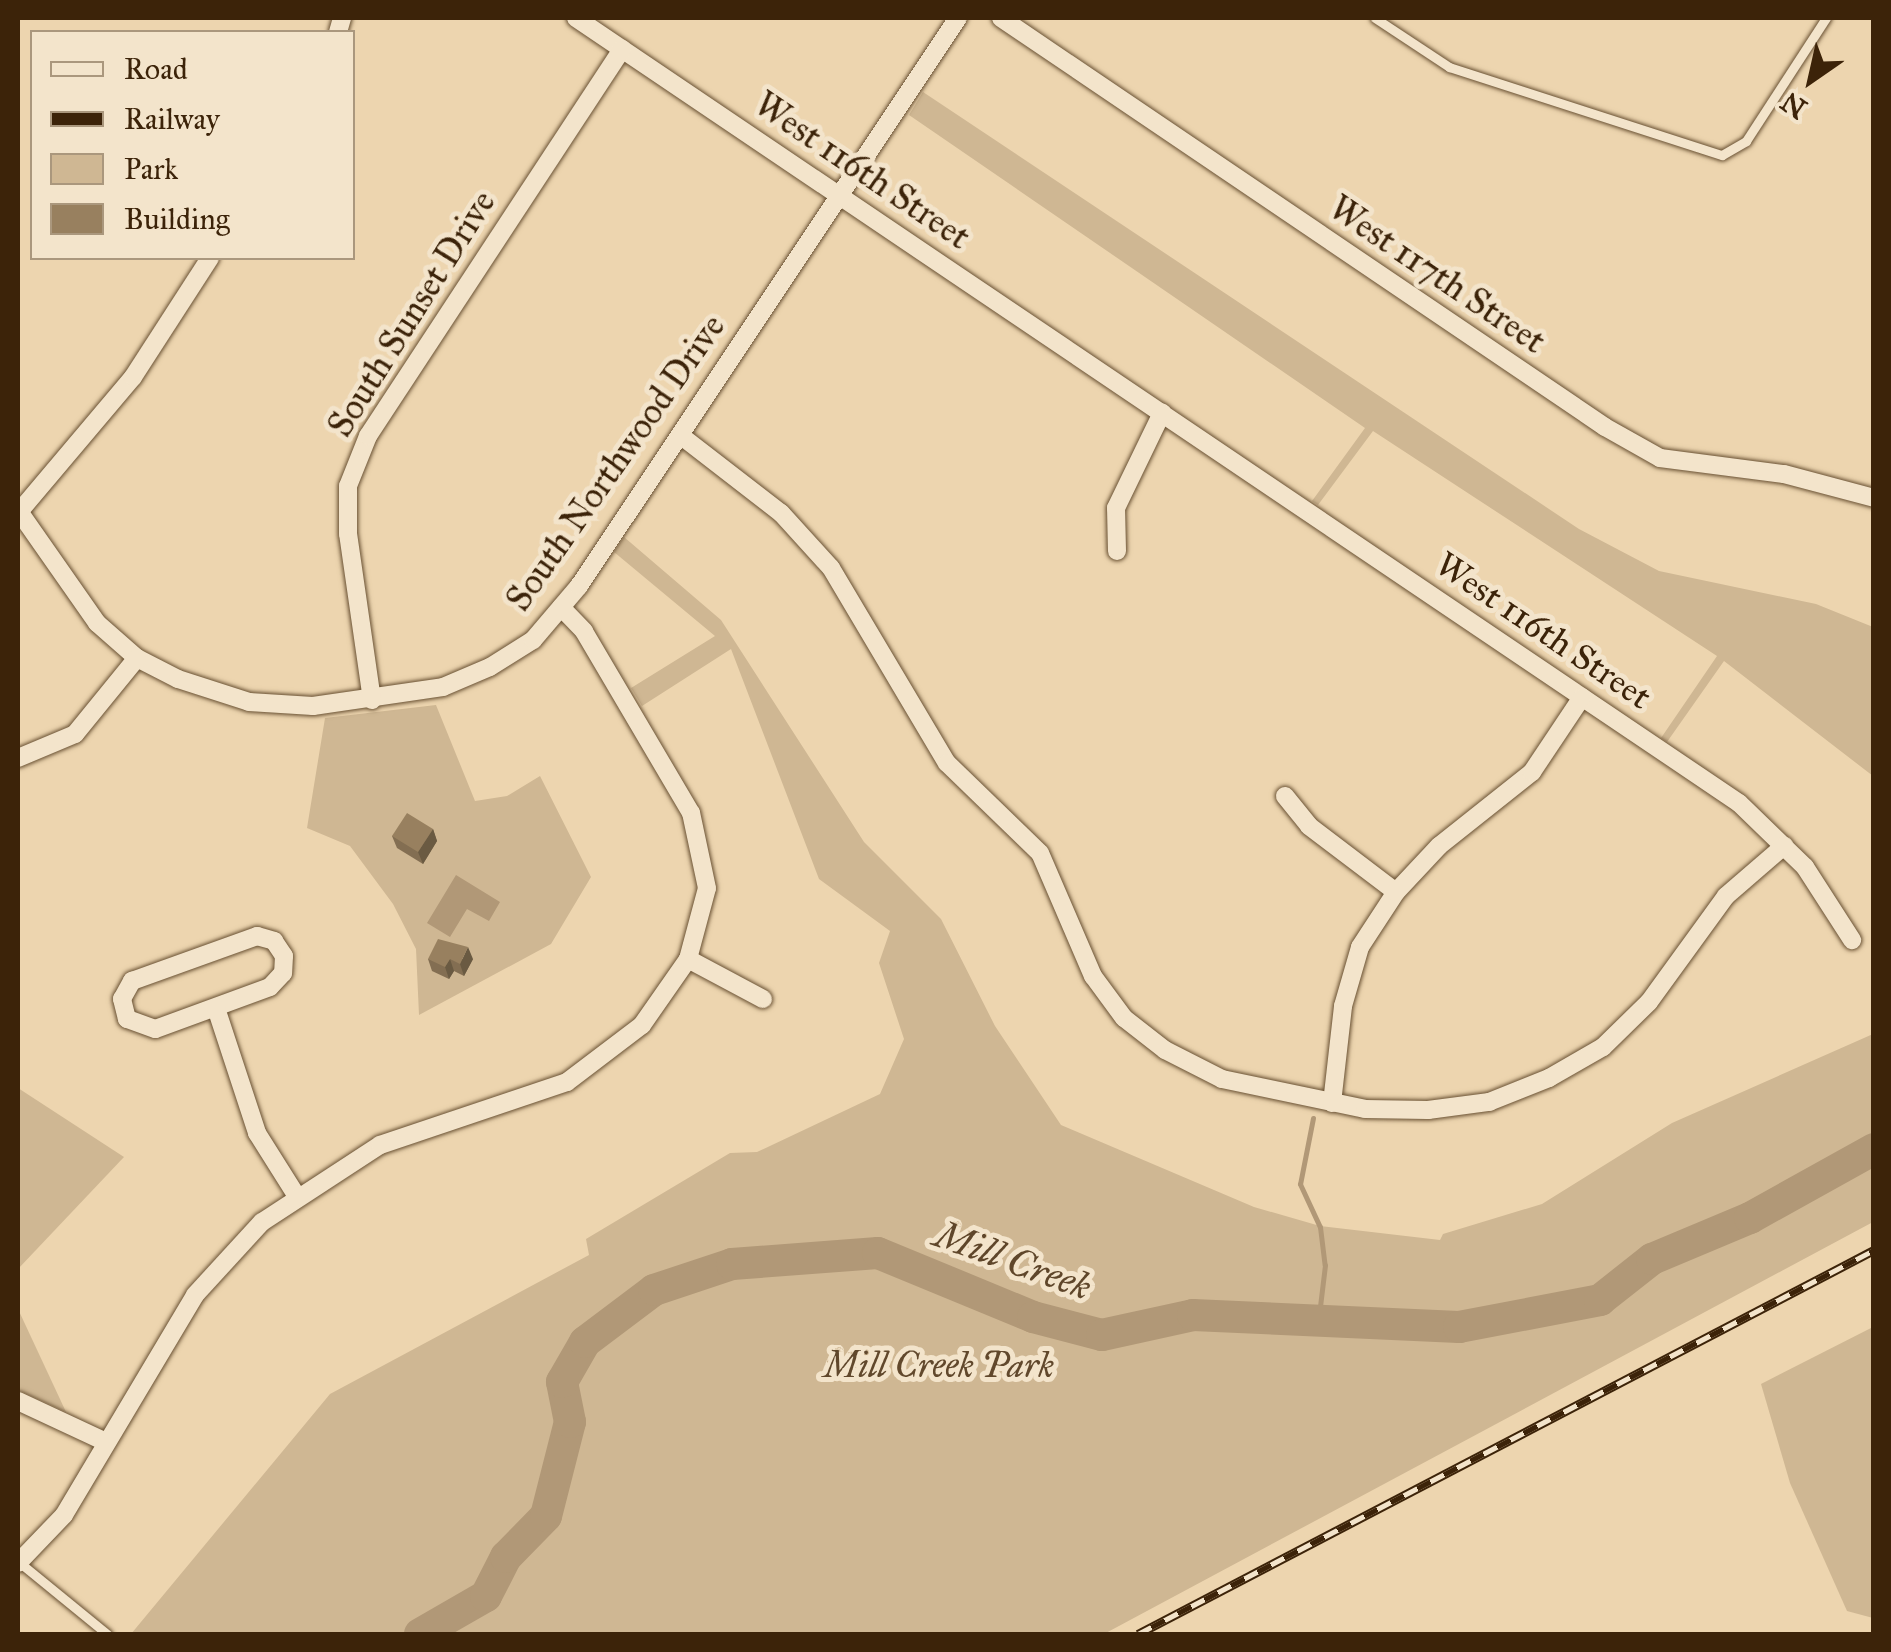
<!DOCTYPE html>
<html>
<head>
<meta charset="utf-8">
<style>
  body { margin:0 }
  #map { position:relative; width:1891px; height:1652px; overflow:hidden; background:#edd5af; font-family:"IM FELL Great Primer",serif }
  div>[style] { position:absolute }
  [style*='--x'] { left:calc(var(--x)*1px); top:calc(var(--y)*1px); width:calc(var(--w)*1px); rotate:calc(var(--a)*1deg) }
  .green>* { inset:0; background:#cfb793 }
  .water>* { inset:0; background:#b19877 }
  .stream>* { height:5px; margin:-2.5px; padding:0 2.5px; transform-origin:2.5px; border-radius:2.5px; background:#b19877 }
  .river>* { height:32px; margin:-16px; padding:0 16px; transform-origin:16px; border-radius:16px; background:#b19877 }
  .roads { filter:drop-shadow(0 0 2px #685032) drop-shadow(0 0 2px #685032) }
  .service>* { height:9px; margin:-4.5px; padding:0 4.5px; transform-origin:4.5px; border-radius:4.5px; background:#f3e4cb }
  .minor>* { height:18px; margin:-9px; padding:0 9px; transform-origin:9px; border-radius:9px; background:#f3e4cb }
  .rail>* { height:9px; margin-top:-4.5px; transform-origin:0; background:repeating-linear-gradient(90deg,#f3e4cb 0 15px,#3c2309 0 30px); box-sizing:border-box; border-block:2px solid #3c2309 }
  .wall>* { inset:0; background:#836e52 }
  .shaded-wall>* { inset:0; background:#6a5a42 }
  .building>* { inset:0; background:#98805f }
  span { translate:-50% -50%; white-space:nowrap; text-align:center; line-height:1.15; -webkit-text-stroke:10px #f3e4cb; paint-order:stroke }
  .street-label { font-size:35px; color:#3c2309 }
  .park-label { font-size:35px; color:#61482c; font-style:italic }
  .water-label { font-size:38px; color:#5f462a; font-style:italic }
  .frame { position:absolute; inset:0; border:20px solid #3c2309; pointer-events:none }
  .legend { position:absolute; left:30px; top:30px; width:325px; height:230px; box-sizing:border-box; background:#f3e4cb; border:2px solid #aa977d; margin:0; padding:12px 18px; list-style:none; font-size:30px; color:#3c2309 }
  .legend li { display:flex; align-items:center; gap:20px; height:50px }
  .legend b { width:50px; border:2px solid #aa977d }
  .north { position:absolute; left:1761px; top:30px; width:100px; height:100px; -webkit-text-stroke:8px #f3e4cb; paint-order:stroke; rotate:214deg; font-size:28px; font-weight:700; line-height:40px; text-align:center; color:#3c2309 }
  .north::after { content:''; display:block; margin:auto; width:35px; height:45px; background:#3c2309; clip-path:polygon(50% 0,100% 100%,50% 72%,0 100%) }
</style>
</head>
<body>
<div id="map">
  <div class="green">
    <div style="clip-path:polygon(923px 92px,1579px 529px,1659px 571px,1816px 604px,1873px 627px,1873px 776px,1724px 661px,1667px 742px,1661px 738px,1717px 656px,1373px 431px,1318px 505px,1312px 501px,1365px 428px,909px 115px)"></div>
    <div style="clip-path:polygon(624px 537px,721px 620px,864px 842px,941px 919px,995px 1026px,1061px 1125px,1254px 1207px,1320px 1226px,1440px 1240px,1443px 1234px,1542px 1204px,1672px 1123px,1873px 1034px,1873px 1222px,1104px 1634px,131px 1634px,330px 1394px,589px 1255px,586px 1239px,730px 1153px,757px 1152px,880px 1094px,904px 1039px,879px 963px,890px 931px,819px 879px,731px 649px,642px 706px,631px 688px,715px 636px,614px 552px)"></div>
    <div style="clip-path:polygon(436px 705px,475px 801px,507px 796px,540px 776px,591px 877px,551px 944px,419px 1015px,416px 949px,393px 904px,350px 846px,307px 828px,325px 718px)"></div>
    <div style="clip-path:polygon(18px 1088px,124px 1157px,18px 1269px)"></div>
    <div style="clip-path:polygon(18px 1309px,66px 1412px,18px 1390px)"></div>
    <div style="clip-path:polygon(1873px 1327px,1873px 1618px,1847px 1611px,1790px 1483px,1761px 1384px)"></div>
  </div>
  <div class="water">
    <div style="clip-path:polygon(456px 875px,500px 902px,489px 921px,467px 909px,450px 937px,427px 923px)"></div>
  </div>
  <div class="stream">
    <div style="--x:1313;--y:1118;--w:67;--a:101.1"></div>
    <div style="--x:1300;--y:1184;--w:47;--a:65.1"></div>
    <div style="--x:1320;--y:1227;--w:38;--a:83"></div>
    <div style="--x:1325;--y:1265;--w:58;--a:96.9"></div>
  </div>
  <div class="river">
    <div style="--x:420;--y:1634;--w:76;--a:-29.9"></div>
    <div style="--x:486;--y:1596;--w:44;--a:-62.9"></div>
    <div style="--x:506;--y:1557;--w:57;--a:-45.7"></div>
    <div style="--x:546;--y:1516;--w:97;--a:-75.7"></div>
    <div style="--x:570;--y:1422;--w:41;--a:-101.3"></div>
    <div style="--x:562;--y:1382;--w:46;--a:-60.1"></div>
    <div style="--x:585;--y:1342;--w:86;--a:-37"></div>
    <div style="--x:654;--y:1290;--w:82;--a:-18.4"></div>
    <div style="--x:732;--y:1264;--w:146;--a:-4.3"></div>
    <div style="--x:878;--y:1253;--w:168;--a:22.4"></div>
    <div style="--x:1033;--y:1317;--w:71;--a:14.6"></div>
    <div style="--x:1102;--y:1335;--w:93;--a:-12.4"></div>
    <div style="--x:1193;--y:1315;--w:266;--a:2.6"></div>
    <div style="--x:1459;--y:1327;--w:144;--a:-10.8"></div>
    <div style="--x:1600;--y:1300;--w:66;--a:-38.3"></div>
    <div style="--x:1652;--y:1259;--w:106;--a:-22.7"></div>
    <div style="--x:1750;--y:1218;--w:142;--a:-29.1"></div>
  </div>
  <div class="roads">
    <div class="service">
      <div style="--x:1375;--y:18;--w:89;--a:33.5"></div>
      <div style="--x:1449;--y:67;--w:287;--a:17.9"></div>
      <div style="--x:1722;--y:155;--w:28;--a:-30"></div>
      <div style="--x:1746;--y:141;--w:147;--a:-57"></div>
      <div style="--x:19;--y:1562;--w:114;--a:39.3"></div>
    </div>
    <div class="minor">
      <div style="--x:576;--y:18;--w:1403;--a:34.02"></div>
      <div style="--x:1739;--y:803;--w:92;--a:44.1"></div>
      <div style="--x:1805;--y:867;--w:87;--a:57.2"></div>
      <div style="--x:1001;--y:18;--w:729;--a:34.1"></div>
      <div style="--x:1605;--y:427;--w:63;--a:29.4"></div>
      <div style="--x:1660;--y:458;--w:125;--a:7.4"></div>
      <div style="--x:1784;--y:474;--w:93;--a:14.9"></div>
      <div style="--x:338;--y:32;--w:15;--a:-74"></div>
      <div style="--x:680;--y:435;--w:128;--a:37.7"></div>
      <div style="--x:781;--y:513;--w:74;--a:47.7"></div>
      <div style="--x:831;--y:568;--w:227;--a:59.3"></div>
      <div style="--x:947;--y:763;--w:129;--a:44.1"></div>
      <div style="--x:1040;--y:853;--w:134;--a:66.7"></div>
      <div style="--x:1093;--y:976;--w:52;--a:53.6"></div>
      <div style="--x:1124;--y:1018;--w:52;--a:38"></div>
      <div style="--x:1165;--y:1050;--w:64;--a:27"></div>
      <div style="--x:1222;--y:1079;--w:146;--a:11.8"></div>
      <div style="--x:1365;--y:1109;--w:63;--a:0.9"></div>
      <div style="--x:1428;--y:1110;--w:62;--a:-7.5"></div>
      <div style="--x:1489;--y:1102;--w:65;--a:-21.8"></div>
      <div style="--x:1549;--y:1078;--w:62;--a:-29.9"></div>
      <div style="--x:1603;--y:1047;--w:64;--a:-44.4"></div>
      <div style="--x:1649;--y:1002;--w:131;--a:-54"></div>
      <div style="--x:1726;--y:896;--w:77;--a:-40.8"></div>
      <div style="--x:18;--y:510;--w:138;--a:55"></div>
      <div style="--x:97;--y:623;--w:53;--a:41.2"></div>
      <div style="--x:137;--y:658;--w:46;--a:27.1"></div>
      <div style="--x:178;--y:679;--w:75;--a:17.9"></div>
      <div style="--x:249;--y:702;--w:64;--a:3.6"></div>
      <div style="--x:313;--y:706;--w:131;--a:-8.3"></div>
      <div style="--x:443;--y:687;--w:51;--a:-23.1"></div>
      <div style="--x:490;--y:667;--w:51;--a:-32.1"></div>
      <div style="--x:533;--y:640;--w:71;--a:-49.6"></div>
      <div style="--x:579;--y:586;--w:683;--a:-56.29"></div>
      <div style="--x:19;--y:512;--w:177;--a:-49.8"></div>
      <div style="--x:133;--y:377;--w:142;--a:-57.1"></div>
      <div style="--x:1117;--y:551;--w:43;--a:-91.3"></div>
      <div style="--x:1116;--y:508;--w:106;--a:-64.2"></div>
      <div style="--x:372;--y:700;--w:168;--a:-98.2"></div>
      <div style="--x:348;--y:534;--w:48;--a:-90"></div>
      <div style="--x:348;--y:486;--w:54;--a:-68.2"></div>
      <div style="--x:368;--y:436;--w:463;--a:-56.7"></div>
      <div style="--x:18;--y:758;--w:62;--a:-22.8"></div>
      <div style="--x:75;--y:734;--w:98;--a:-50.8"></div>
      <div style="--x:1285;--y:796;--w:38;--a:51"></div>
      <div style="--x:1309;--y:826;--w:109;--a:37.2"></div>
      <div style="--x:257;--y:936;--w:18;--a:16"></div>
      <div style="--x:274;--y:941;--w:18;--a:56"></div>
      <div style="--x:284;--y:956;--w:17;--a:93"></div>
      <div style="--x:283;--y:973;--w:19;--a:133"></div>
      <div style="--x:270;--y:987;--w:122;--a:159.9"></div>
      <div style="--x:155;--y:1029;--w:30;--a:-160"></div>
      <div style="--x:127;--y:1019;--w:21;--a:-104"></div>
      <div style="--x:122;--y:999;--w:21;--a:-61"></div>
      <div style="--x:132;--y:981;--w:133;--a:-19.8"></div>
      <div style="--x:688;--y:959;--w:85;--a:28.1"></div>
      <div style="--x:216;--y:1008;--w:132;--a:71.8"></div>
      <div style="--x:257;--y:1133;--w:73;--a:57.8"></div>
      <div style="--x:1332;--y:1103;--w:98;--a:-83.5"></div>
      <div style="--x:1343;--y:1006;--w:61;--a:-73.9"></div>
      <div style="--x:1360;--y:947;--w:66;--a:-56.8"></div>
      <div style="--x:1396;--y:892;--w:63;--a:-46.9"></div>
      <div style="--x:1439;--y:846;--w:119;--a:-38.5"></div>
      <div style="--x:1532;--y:772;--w:90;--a:-56.3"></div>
      <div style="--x:18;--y:1401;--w:97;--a:25"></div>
      <div style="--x:18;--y:1563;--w:66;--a:-46.2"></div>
      <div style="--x:64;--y:1515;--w:256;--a:-59.2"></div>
      <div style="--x:195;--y:1295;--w:99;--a:-47.5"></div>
      <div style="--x:262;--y:1222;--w:141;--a:-33.1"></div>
      <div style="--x:380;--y:1145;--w:197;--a:-18.6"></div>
      <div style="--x:567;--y:1082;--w:94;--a:-37.2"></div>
      <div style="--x:642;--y:1025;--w:80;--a:-55.1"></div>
      <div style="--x:688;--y:959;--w:73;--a:-75"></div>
      <div style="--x:707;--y:888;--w:77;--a:-102"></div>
      <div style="--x:691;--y:813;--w:211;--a:-120.5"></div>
      <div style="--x:584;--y:631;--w:33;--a:-134"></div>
    </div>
  </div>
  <div class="rail">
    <div style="--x:1138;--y:1634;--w:830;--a:-27.55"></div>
  </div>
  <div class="wall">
    <div style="clip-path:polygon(433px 829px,437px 841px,423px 864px,397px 848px,392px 836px)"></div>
    <div style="clip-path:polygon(428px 959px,473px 959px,464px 976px,454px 971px,449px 979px,432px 971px)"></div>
  </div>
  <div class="shaded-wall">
    <div style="clip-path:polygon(433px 829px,437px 841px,423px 864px,418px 852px)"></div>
    <div style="clip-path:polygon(468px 947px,473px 959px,464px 976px,460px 964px)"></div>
    <div style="clip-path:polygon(450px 959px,454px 971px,449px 979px,445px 967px)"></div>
  </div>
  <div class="building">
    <div style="clip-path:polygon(407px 813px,433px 829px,418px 852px,392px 836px)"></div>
    <div style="clip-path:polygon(438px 939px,468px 947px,460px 964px,450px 959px,445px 967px,428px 959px)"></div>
  </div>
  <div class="street-label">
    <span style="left:862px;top:171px;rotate:34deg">West 116th Street</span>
    <span style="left:1437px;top:275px;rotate:34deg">West 117th Street</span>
    <span style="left:412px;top:314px;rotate:-58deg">South Sunset Drive</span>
    <span style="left:616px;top:463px;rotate:-55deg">South Northwood Drive</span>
    <span style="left:1543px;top:631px;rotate:34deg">West 116th Street</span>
  </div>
  <div class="park-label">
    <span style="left:939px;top:1366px">Mill Creek Park</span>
  </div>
  <div class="water-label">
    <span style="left:1013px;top:1261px;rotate:20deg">Mill Creek</span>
  </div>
  <div class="frame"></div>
  <ul class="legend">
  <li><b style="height:12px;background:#f3e4cb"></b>Road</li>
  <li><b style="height:12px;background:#3c2309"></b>Railway</li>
  <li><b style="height:28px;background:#cfb793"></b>Park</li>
  <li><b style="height:28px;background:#98805f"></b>Building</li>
  </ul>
  <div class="north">N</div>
</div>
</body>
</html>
